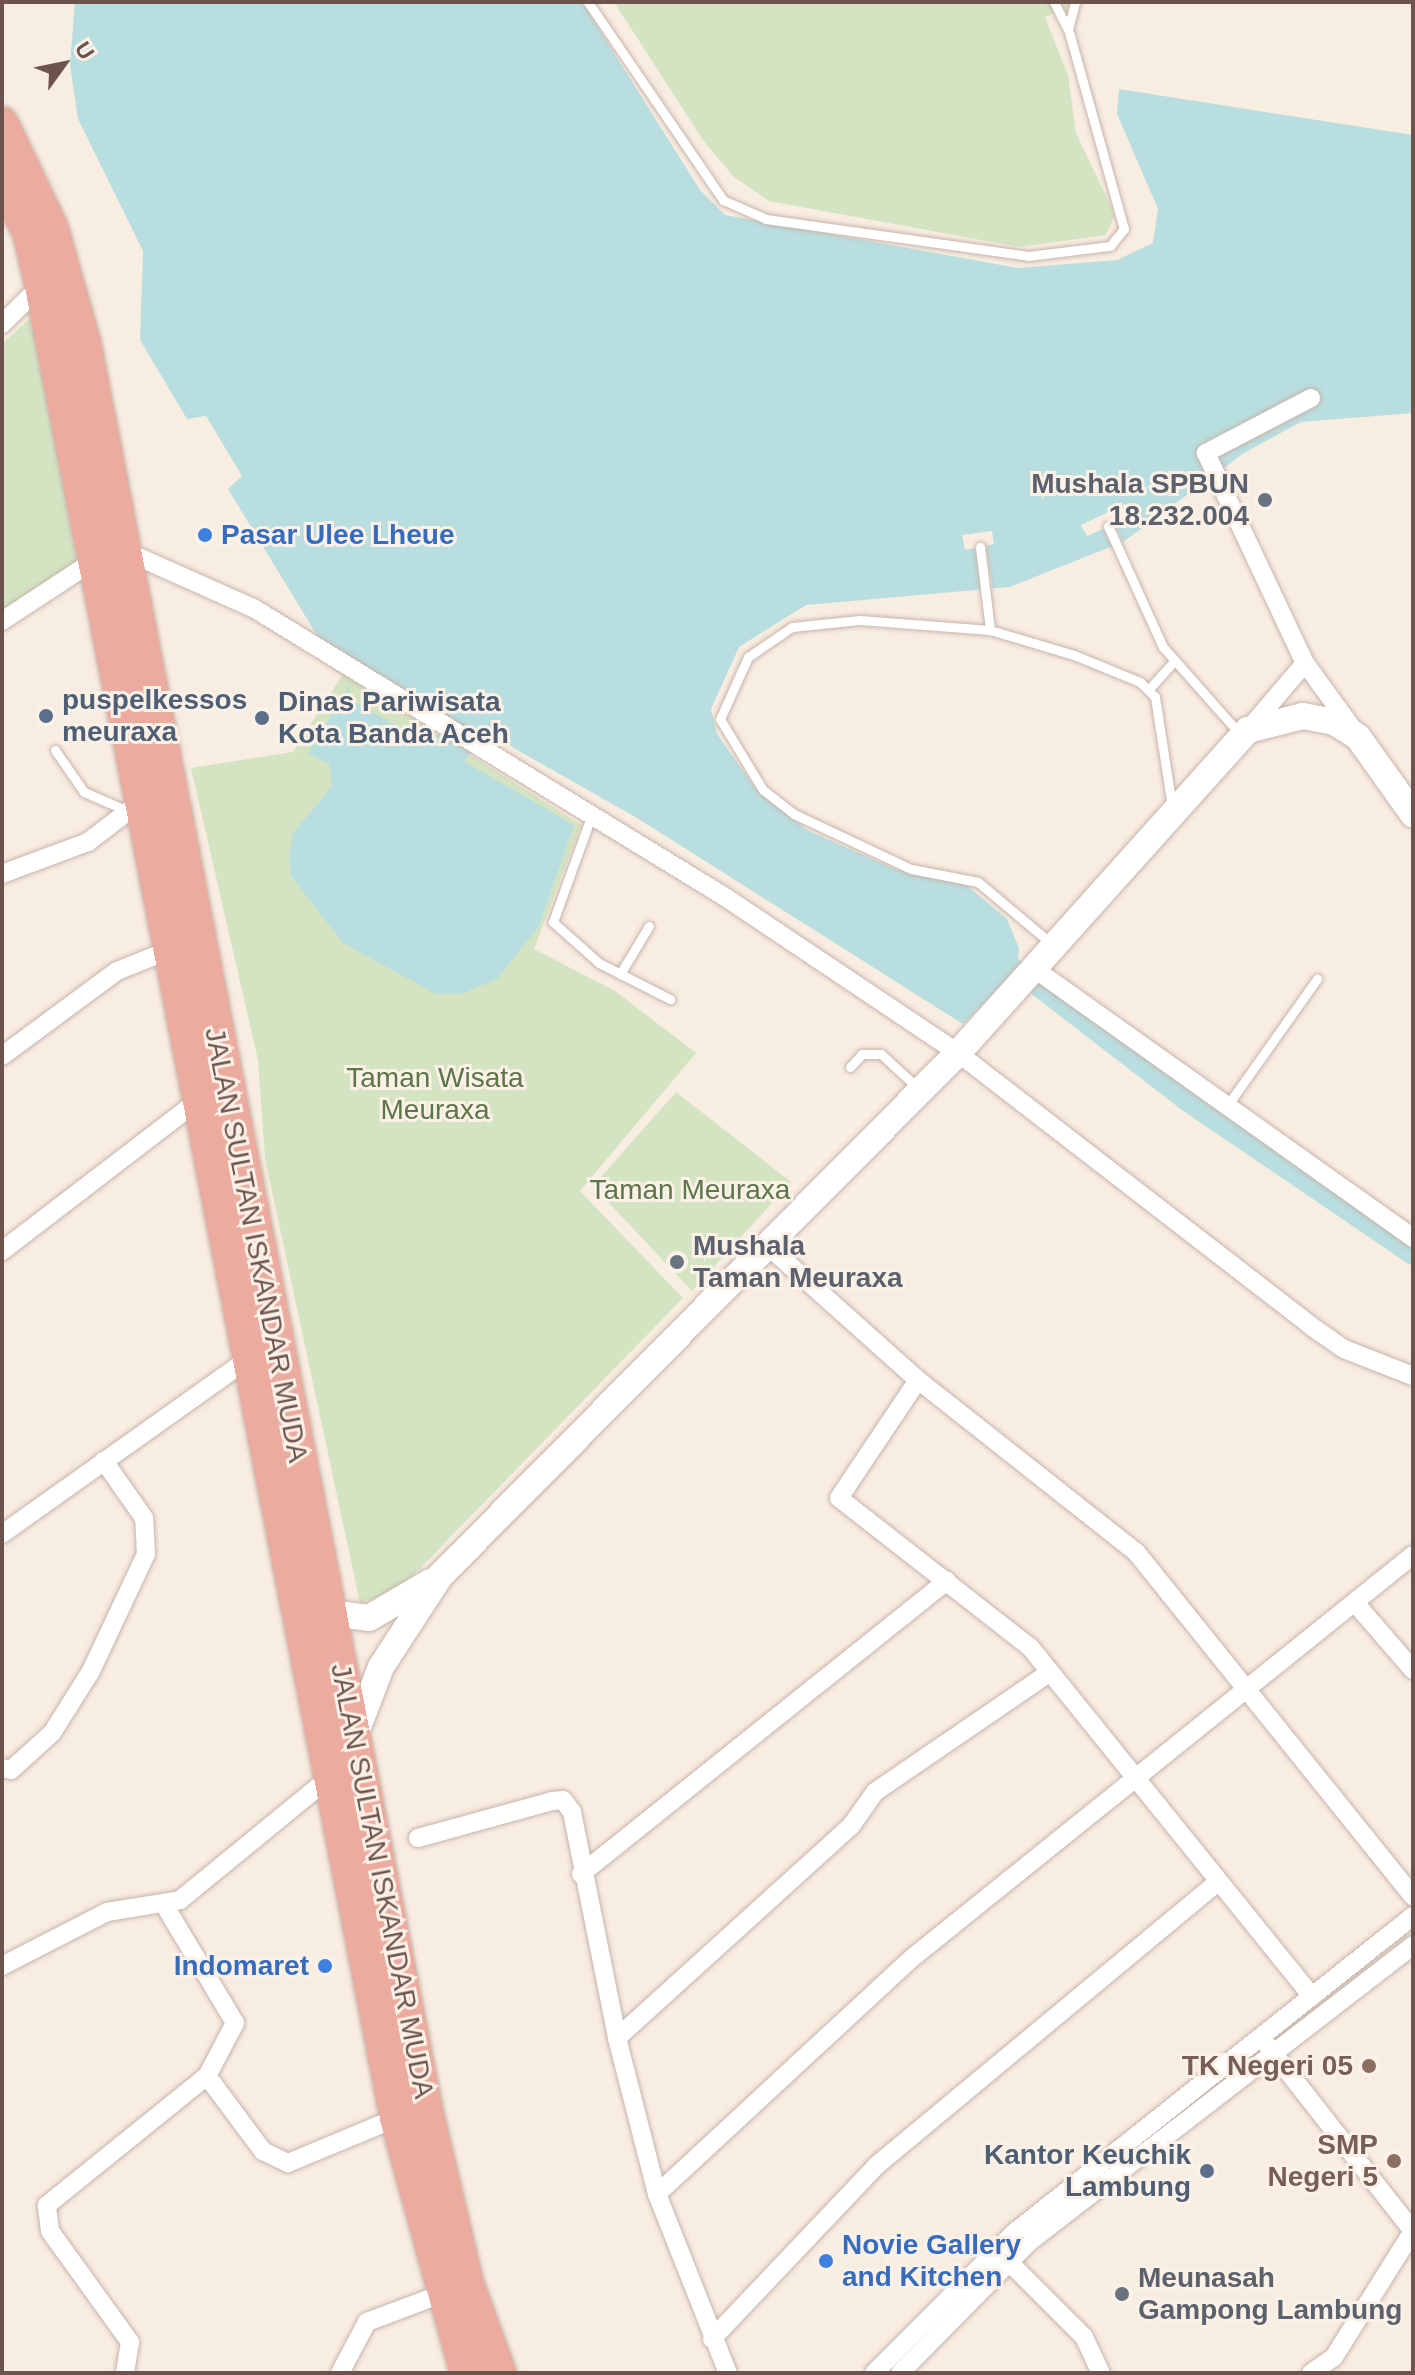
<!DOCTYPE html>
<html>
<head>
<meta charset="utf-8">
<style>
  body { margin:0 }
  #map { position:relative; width:1415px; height:2375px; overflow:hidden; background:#f8ede1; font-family:Helvetica,sans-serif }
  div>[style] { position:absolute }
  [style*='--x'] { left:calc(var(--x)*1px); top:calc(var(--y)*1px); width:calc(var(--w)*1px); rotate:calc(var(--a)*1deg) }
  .green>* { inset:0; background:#d4e4c2 }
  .water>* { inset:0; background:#b9dedf }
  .pier>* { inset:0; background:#f8ede1 }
  .canal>* { height:20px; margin:-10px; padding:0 10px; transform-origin:10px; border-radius:10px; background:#b9dedf }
  .roads { filter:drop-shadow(0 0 2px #c7b4ab) drop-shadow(0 0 2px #c7b4ab) }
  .lane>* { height:9px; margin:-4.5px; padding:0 4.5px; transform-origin:4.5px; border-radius:4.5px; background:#fff }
  .street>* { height:18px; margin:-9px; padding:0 9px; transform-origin:9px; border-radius:9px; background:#fff }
  .secondary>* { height:26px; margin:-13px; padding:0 13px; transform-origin:13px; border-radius:13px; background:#fff }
  .highway>* { height:32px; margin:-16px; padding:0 16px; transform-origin:16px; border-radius:16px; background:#ebab9f }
  .dots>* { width:22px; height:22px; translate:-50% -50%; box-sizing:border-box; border:4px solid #fcf1e7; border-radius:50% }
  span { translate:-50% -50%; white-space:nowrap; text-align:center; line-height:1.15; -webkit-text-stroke:6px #fcf1e7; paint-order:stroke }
  .worship-label { font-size:28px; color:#5b616d; font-weight:700 }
  .right { translate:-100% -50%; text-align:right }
  .left { translate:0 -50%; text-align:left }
  .shop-label { font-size:28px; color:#366cbe; font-weight:700 }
  .service-label { font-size:28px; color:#4e5e75; font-weight:700 }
  .park-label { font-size:28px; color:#5b7648 }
  .street-label { font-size:28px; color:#6c544c }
  .education-label { font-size:28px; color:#785e54; font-weight:700 }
  .frame { position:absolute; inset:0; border:4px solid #6c544c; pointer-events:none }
  .north { position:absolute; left:24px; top:24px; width:80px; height:80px; -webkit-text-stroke:6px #fcf1e7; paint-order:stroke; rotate:57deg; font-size:22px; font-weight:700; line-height:32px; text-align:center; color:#6c544c }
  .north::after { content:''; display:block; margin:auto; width:28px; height:36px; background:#6c544c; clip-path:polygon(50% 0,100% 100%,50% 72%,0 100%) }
</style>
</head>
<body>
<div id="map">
  <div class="green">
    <div style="clip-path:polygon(614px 2px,1084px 2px,1045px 17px,1068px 75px,1076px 133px,1115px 215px,1106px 235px,1020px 247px,769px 201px,733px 176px,703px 140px)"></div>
    <div style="clip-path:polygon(35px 314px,78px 568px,2px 618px,2px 344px)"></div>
    <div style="clip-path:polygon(343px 674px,581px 825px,534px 949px,615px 991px,696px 1053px,580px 1191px,683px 1298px,400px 1589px,360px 1603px,265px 1159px,258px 1060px,191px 768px,293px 752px)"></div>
    <div style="clip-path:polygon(676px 1092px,791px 1182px,692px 1291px,593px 1186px)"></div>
  </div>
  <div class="water">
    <div style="clip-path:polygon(75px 2px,582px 2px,700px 190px,725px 215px,1018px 268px,1117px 260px,1153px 243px,1158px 209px,1117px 114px,1119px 89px,1413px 135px,1413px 413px,1301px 422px,1244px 453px,1123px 542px,1010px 587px,806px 605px,739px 647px,711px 709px,717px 734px,756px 789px,807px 830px,897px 870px,963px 882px,1007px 919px,1019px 948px,1017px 970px,963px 1024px,637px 818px,482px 730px,465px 762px,574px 825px,539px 926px,497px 979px,461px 994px,436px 994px,343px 943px,291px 876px,289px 857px,293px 833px,332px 786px,329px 764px,308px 753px,348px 688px,352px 700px,420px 740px,438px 736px,443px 713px,318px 637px,228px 489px,242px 476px,206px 416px,187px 419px,140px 340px,143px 251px,78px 119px,70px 65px)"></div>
  </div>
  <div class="pier">
    <div style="clip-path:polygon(1125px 504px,1130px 515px,1114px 523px,1123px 542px,1113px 548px,1103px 529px,1087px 536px,1081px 525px)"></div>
    <div style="clip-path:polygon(992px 531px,994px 544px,986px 546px,993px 591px,982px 592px,975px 548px,965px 550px,962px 535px)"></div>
  </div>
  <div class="canal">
    <div style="--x:1017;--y:970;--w:212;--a:37.7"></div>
    <div style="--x:1185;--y:1100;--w:276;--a:34.2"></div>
  </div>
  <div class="roads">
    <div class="lane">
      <div style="--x:588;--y:2;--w:240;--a:55.7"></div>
      <div style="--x:723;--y:200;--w:47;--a:23.8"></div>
      <div style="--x:766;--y:219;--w:265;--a:8"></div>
      <div style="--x:1028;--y:256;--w:83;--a:-7"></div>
      <div style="--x:1110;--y:246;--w:22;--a:-51"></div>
      <div style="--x:1124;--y:229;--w:208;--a:-105.6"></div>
      <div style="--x:1068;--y:29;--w:28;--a:-75"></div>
      <div style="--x:1054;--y:2;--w:30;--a:63"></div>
      <div style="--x:1108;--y:526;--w:133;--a:65.6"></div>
      <div style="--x:1163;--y:647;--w:116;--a:48.5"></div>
      <div style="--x:980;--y:547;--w:84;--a:83.1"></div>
      <div style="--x:1149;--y:689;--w:36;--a:-48"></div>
      <div style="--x:55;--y:750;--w:51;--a:55.4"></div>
      <div style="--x:84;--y:792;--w:48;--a:23.4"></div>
      <div style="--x:592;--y:814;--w:115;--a:109.9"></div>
      <div style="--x:553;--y:922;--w:62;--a:41.7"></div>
      <div style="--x:599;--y:963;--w:80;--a:26.9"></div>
      <div style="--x:1053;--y:945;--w:98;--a:-140"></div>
      <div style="--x:978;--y:882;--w:68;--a:-169"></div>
      <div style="--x:911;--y:869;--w:129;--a:-154.8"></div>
      <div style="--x:794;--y:814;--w:39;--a:-142"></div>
      <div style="--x:763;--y:790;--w:83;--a:-121.2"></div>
      <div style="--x:720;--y:719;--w:68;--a:-65.7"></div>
      <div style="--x:748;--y:657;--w:53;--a:-34.3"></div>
      <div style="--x:792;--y:627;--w:68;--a:-5.9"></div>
      <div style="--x:860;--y:620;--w:130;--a:4.4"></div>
      <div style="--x:990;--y:630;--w:88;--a:16.6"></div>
      <div style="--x:1074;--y:655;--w:71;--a:22.2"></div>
      <div style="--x:1140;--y:682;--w:21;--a:45"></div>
      <div style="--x:1155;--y:697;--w:111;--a:81.2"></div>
      <div style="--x:620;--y:974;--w:56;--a:-58.9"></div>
      <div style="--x:850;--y:1067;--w:18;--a:-47"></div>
      <div style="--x:862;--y:1054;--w:19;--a:0"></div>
      <div style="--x:881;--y:1054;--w:50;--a:42.6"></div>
      <div style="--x:1227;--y:1106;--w:156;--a:-54.7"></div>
    </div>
    <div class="street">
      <div style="--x:2;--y:324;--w:54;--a:-44.3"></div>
      <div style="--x:1311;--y:398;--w:119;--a:152.4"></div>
      <div style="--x:1206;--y:453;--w:232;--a:64.8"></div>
      <div style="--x:1305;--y:663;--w:80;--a:54.1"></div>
      <div style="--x:125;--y:551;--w:142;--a:24"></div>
      <div style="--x:255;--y:609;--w:551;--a:31.5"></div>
      <div style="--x:725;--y:897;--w:280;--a:33.8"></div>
      <div style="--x:958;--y:1053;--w:446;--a:37.7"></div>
      <div style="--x:1311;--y:1326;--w:40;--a:34.9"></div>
      <div style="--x:1344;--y:1349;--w:74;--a:21.4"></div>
      <div style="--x:2;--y:621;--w:115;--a:-33.3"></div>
      <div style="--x:1248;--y:730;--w:88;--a:-49.6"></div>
      <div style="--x:2;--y:874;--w:92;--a:-20.4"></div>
      <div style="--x:88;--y:842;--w:69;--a:-37.4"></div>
      <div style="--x:1036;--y:970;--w:463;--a:35.4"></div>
      <div style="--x:2;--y:1056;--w:143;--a:-36.5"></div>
      <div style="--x:117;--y:971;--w:59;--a:-21.8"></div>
      <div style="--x:768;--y:1246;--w:201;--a:41.8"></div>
      <div style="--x:918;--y:1380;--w:278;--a:38.3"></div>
      <div style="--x:1136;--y:1552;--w:442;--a:51.2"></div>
      <div style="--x:2;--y:1251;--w:250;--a:-37.5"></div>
      <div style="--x:918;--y:1380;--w:142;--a:123.8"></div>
      <div style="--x:839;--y:1498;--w:242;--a:38"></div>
      <div style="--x:1030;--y:1647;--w:449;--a:51.1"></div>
      <div style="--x:2;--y:1534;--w:305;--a:-35.4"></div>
      <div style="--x:1356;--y:1604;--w:87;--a:49.2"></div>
      <div style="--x:2;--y:1768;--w:9;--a:13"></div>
      <div style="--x:11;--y:1770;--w:55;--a:-42.1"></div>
      <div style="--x:52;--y:1733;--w:73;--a:-57.8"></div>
      <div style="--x:91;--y:1671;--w:129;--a:-64.8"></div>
      <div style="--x:146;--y:1554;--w:36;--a:-93"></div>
      <div style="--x:144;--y:1518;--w:70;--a:-125.1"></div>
      <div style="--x:418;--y:1838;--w:139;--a:-15.4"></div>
      <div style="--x:552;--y:1801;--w:11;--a:-5"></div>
      <div style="--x:563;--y:1800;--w:15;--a:53"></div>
      <div style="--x:572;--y:1812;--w:230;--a:78.7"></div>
      <div style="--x:617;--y:2038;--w:161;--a:75.6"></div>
      <div style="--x:657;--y:2194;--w:193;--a:68.4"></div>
      <div style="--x:581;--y:1874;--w:469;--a:-38.7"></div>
      <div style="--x:165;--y:1906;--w:136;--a:59.1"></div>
      <div style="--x:235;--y:2023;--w:60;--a:117.8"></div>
      <div style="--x:207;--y:2076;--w:94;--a:53.3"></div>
      <div style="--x:263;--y:2151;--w:28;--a:26"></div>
      <div style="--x:288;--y:2163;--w:117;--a:-22.6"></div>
      <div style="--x:2;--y:1966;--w:118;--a:-27.2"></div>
      <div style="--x:107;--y:1912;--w:74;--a:-9.3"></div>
      <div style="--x:180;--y:1900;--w:199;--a:-39.3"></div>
      <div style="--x:617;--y:2038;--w:316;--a:-42.2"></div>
      <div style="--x:851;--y:1826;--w:42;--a:-54.8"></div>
      <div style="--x:875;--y:1792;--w:212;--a:-34.4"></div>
      <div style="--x:1267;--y:2045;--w:236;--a:51.9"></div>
      <div style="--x:1413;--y:2231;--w:149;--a:122.1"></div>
      <div style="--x:1334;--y:2357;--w:28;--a:145"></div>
      <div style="--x:657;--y:2194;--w:347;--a:-42.8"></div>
      <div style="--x:912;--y:1958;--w:643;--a:-38.81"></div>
      <div style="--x:1009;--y:2262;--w:106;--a:45"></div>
      <div style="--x:1084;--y:2337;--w:40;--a:65"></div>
      <div style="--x:712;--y:2339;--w:240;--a:-46.5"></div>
      <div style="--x:877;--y:2165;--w:442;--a:-39.7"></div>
      <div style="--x:125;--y:2373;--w:31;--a:-81"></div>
      <div style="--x:130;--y:2342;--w:137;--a:-125.8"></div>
      <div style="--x:50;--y:2231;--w:26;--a:-97"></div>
      <div style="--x:47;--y:2205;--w:206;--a:-38.9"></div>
      <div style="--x:340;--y:2373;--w:58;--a:-62.1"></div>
      <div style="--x:367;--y:2322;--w:77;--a:-20.6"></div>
      <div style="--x:874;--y:2373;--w:199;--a:-45"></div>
      <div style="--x:1015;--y:2232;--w:508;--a:-38.45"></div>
      <div style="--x:900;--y:2373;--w:182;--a:-45.4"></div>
      <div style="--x:1028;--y:2243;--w:487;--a:-37.7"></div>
    </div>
    <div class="secondary">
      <div style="--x:329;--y:1613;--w:40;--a:7.1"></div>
      <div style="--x:369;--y:1618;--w:71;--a:-30.5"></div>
      <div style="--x:354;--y:1738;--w:76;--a:-69.2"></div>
      <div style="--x:381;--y:1667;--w:108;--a:-57"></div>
      <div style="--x:440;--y:1576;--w:736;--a:-45.28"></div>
      <div style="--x:958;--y:1053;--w:434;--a:-48.1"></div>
      <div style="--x:1248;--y:730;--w:57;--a:-14.3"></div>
      <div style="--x:1303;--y:716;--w:32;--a:11"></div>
      <div style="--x:1334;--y:722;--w:28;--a:32"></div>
      <div style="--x:1358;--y:737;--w:95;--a:54.5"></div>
    </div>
    <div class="highway">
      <div style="--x:2;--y:123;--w:116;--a:64.5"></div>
      <div style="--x:52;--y:228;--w:121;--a:74.1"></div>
      <div style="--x:85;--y:344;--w:1801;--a:79.05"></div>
      <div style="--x:427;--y:2112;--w:178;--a:76.7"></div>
      <div style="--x:468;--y:2285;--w:94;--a:70"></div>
      <div style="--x:2;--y:181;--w:59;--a:62.6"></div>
      <div style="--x:29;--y:233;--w:54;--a:77.2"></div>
      <div style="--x:41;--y:286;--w:1866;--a:79.03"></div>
      <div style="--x:396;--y:2118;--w:264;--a:74.6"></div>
    </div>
  </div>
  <div class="dots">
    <div style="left:1265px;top:500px;background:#6b7280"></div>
    <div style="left:205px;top:535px;background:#3f7fe0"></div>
    <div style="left:46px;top:716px;background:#5c6f8a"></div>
    <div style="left:262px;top:718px;background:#5c6f8a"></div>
    <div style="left:677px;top:1262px;background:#6b7280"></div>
    <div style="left:325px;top:1966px;background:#3f7fe0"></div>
    <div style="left:1369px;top:2066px;background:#8d6e63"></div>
    <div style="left:1394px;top:2161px;background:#8d6e63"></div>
    <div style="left:1207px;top:2171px;background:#5c6f8a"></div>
    <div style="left:826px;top:2261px;background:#3f7fe0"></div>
    <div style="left:1122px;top:2294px;background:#6b7280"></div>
  </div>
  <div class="worship-label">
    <span class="right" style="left:1249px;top:500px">Mushala SPBUN<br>18.232.004</span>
    <span class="left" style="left:693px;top:1262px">Mushala<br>Taman Meuraxa</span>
    <span class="left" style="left:1138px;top:2294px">Meunasah<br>Gampong Lambung</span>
  </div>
  <div class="shop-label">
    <span class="left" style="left:221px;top:535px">Pasar Ulee Lheue</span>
    <span class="right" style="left:309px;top:1966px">Indomaret</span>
    <span class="left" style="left:842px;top:2261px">Novie Gallery<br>and Kitchen</span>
  </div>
  <div class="service-label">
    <span class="left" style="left:62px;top:716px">puspelkessos<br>meuraxa</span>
    <span class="left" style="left:278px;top:718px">Dinas Pariwisata<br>Kota Banda Aceh</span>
    <span class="right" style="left:1191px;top:2171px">Kantor Keuchik<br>Lambung</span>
  </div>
  <div class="park-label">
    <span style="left:435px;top:1094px">Taman Wisata<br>Meuraxa</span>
    <span style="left:690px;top:1190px">Taman Meuraxa</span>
  </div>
  <div class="street-label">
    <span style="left:256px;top:1245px;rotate:79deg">JALAN SULTAN ISKANDAR MUDA</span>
    <span style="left:382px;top:1881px;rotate:79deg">JALAN SULTAN ISKANDAR MUDA</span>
  </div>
  <div class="education-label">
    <span class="right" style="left:1353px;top:2066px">TK Negeri 05</span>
    <span class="right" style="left:1378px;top:2161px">SMP<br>Negeri 5</span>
  </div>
  <div class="frame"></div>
  <div class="north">U</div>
</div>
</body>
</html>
